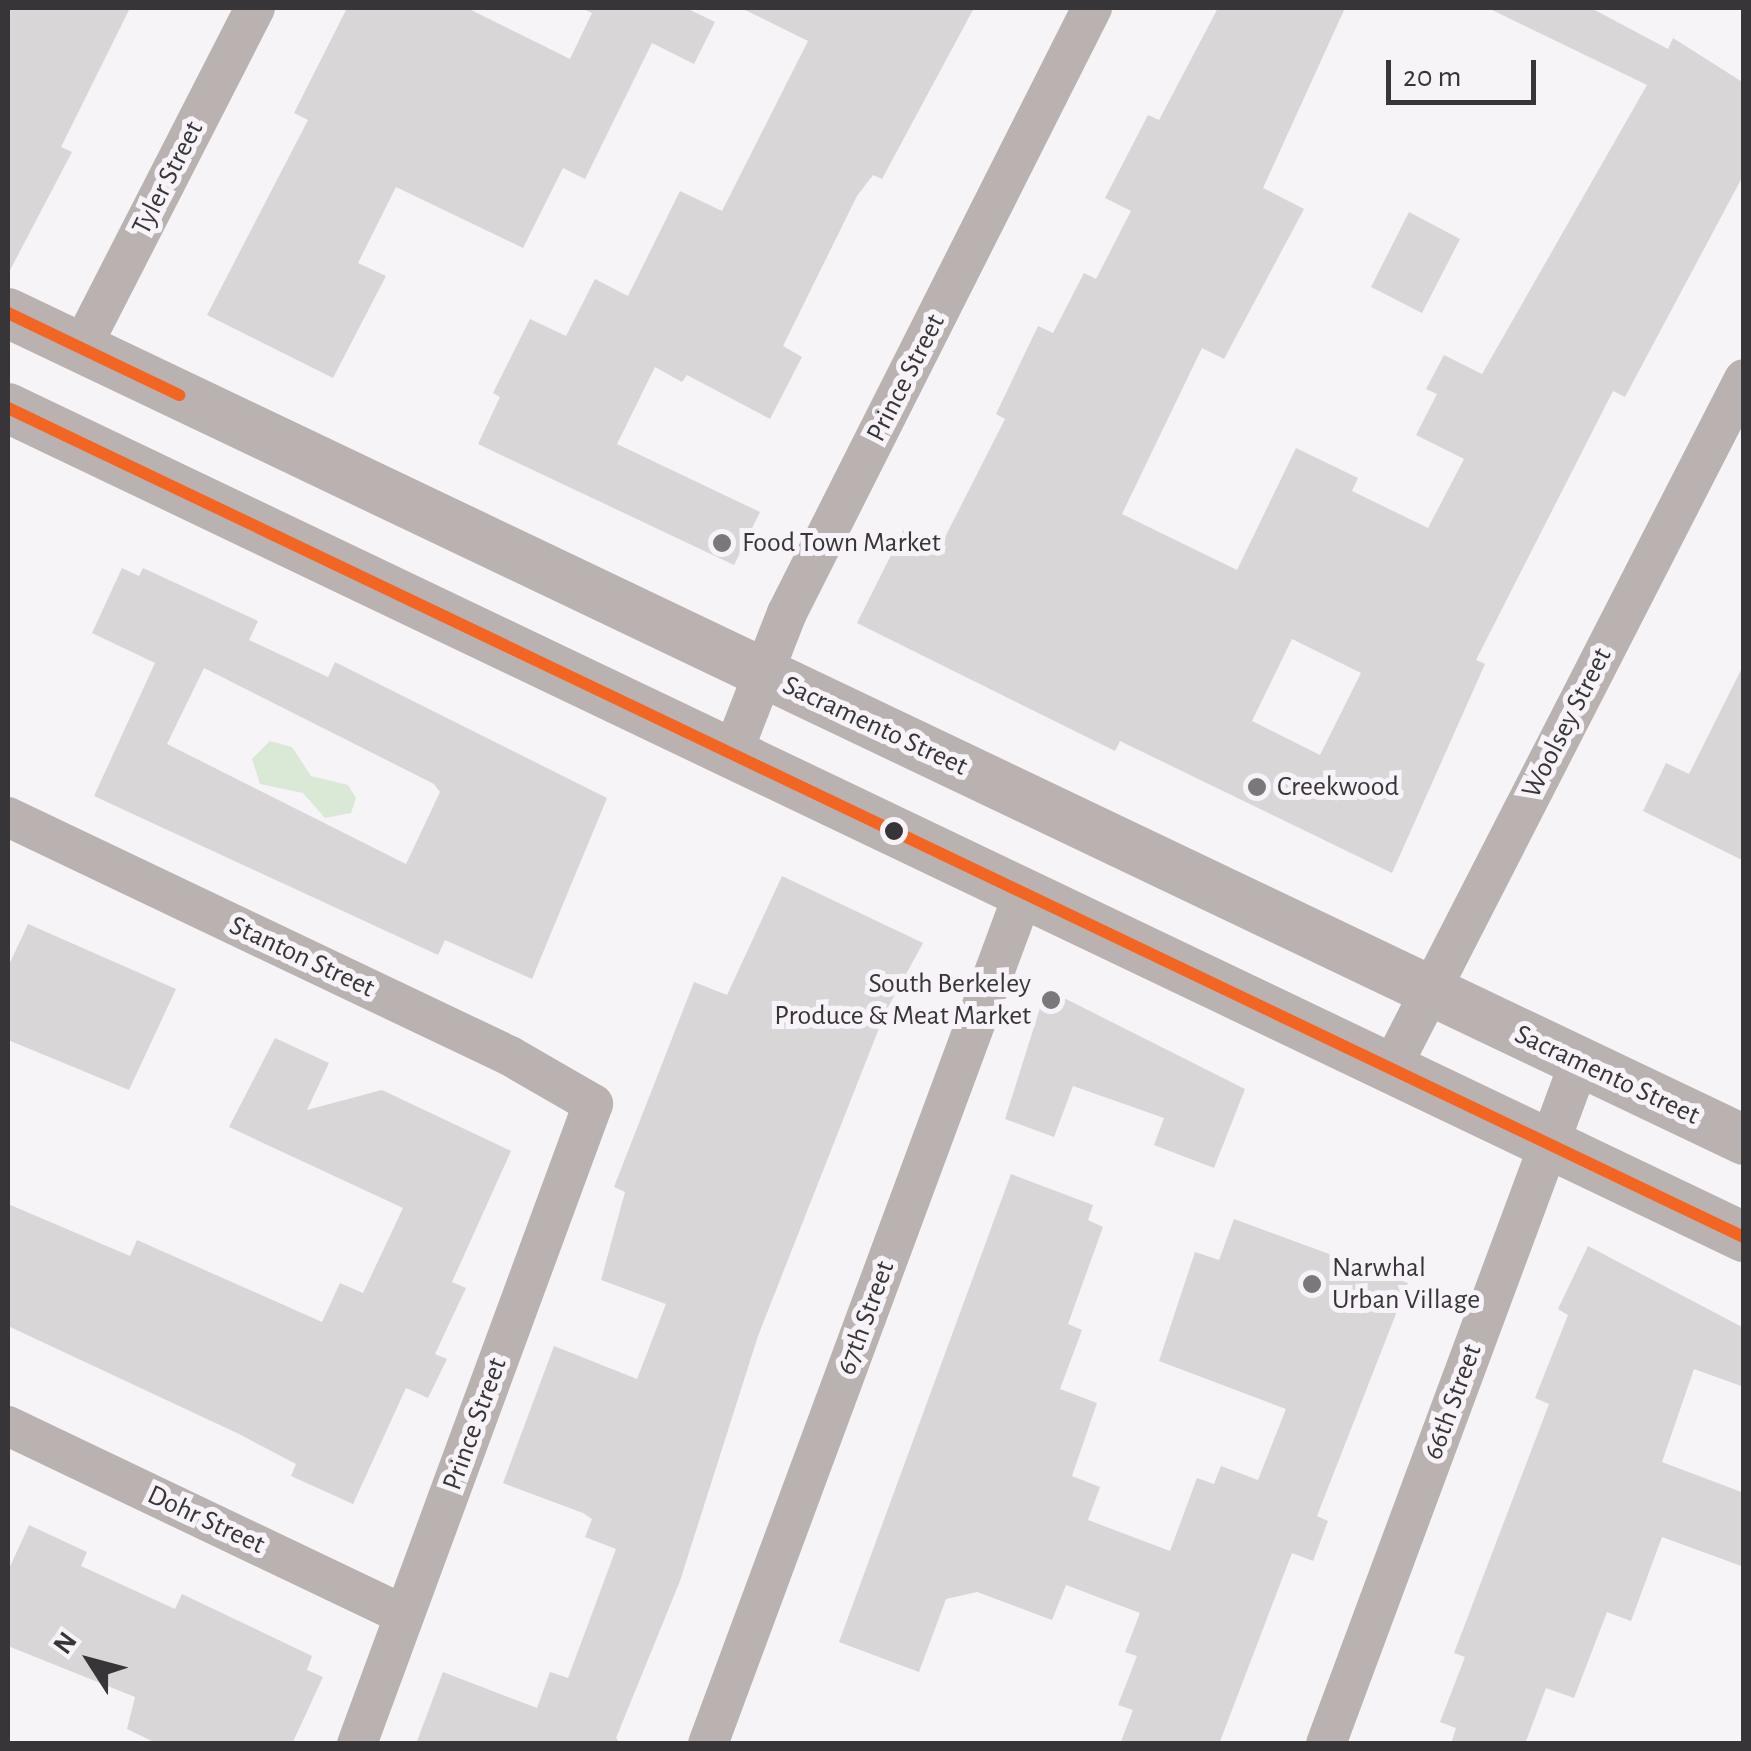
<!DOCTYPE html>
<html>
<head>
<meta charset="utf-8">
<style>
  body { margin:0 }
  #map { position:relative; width:1751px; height:1751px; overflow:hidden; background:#f6f4f7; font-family:"Alegreya Sans",sans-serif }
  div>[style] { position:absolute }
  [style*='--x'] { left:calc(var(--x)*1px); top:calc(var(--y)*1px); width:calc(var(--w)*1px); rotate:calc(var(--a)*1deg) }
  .green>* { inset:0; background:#d9e9d5 }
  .building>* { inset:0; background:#d8d6d7 }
  .minor>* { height:40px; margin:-20px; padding:0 20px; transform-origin:20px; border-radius:20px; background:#bab2b1 }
  .tertiary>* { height:50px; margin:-25px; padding:0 25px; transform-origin:25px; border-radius:25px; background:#bab2b1 }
  .bus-1>* { height:12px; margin:-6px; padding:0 6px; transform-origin:6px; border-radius:6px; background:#f26522 }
  .dots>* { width:28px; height:28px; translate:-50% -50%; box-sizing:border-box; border:5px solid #f7f3f8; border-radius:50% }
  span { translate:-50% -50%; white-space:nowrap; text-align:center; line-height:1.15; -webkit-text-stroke:10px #f7f3f8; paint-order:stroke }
  .street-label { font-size:28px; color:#373537 }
  .poi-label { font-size:28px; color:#373537 }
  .left { translate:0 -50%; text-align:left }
  .right { translate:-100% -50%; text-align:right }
  .frame { position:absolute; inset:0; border:10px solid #373537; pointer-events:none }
  .north { position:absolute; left:40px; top:1611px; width:100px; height:100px; -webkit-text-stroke:8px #f7f3f8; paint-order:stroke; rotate:306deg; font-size:28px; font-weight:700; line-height:40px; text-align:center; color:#373537 }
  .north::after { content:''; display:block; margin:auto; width:35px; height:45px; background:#373537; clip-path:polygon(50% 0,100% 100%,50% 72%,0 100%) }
  .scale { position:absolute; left:1386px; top:60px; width:150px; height:45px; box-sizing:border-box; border:5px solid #373537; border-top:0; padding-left:12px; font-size:30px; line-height:35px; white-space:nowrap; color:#373537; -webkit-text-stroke:8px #f7f3f8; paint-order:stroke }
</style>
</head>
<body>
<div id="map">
  <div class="green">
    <div style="clip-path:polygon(270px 741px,292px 747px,311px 776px,348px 785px,356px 798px,351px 813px,325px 818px,303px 793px,260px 784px,252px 759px)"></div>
  </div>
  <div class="building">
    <div style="clip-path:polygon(8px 8px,130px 8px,61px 147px,72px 152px,8px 274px)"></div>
    <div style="clip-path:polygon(347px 8px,467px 8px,570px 59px,592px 13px,581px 8px,686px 8px,715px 22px,694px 64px,652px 43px,585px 179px,563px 168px,523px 248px,396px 187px,358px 263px,386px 276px,333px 378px,207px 315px,308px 120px,294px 113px)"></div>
    <div style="clip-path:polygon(741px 8px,974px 8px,882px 179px,873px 175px,857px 196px,783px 346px,802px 357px,770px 419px,687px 375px,682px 382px,655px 367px,617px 444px,760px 512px,734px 565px,478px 444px,500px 397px,493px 393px,530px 319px,566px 336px,595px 279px,628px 296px,680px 191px,722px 211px,808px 41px)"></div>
    <div style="clip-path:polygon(evenodd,1218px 8px,1345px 8px,1263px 188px,1304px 209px,1224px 359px,1202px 348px,1122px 514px,1237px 570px,1296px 448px,1358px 478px,1352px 491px,1428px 528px,1464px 459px,1416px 435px,1437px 394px,1426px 389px,1444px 355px,1482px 374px,1647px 85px,1488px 8px,1591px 8px,1668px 49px,1673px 38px,1744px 83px,1744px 174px,1625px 397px,1613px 391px,1476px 660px,1485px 664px,1392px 873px,1120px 741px,1115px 751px,857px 623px,905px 527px,941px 545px,1005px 419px,996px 414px,1038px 326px,1053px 333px,1084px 273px,1096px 279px,1131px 211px,1105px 198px,1148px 115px,1159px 120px,1218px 8px,1292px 639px,1361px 673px,1320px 755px,1252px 721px,1292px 639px)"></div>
    <div style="clip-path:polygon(1409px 212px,1460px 239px,1422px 313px,1371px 287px)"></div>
    <div style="clip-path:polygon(evenodd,122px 568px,139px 576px,143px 568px,258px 621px,249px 640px,328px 677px,335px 662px,607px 798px,532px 979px,445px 940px,438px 955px,94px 796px,155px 663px,92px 633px,122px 568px,204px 668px,434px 784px,440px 792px,406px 864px,167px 744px,204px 668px)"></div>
    <div style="clip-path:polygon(1744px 664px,1744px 861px,1643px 811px,1666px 763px,1689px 774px)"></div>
    <div style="clip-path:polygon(782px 876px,923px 943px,885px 1013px,758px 1336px,680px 1581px,616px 1738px,621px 1744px,416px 1744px,443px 1672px,537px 1708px,550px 1672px,568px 1678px,616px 1549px,585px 1537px,592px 1519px,583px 1513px,503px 1483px,554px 1346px,637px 1379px,666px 1304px,601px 1280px,625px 1192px,614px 1187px,694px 982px,727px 995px)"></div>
    <div style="clip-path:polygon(28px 924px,176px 989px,129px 1090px,8px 1040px,8px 967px)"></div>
    <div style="clip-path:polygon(1046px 989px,1245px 1089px,1214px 1168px,1154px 1145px,1164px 1118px,1073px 1086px,1054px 1137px,1005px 1119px)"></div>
    <div style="clip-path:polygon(275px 1038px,329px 1063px,307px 1110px,382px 1090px,511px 1151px,452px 1282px,466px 1288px,435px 1354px,447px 1359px,428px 1398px,406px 1388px,353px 1504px,291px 1476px,296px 1464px,239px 1434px,8px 1326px,8px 1204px,130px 1256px,137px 1240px,322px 1322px,340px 1283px,363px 1293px,403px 1208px,229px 1127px)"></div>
    <div style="clip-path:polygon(1011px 1174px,1093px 1205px,1088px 1220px,1103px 1227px,1068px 1324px,1082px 1330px,1060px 1389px,1097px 1403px,1072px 1476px,1100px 1487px,1088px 1520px,1170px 1551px,1197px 1478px,1214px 1484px,1221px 1466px,1258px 1480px,1286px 1409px,1159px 1361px,1195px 1252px,1219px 1260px,1234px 1219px,1408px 1283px,1317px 1516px,1328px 1521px,1313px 1561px,1292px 1553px,1219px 1744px,1120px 1744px,1133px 1710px,1118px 1705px,1137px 1656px,1125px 1652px,1140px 1613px,1066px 1585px,1052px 1620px,977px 1592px,946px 1599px,919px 1672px,839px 1642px)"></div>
    <div style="clip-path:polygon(1588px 1246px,1744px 1328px,1744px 1387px,1694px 1369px,1662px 1462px,1744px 1493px,1744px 1567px,1662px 1537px,1631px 1621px,1607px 1612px,1574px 1698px,1546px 1688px,1525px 1744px,1451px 1744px,1456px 1728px,1440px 1722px,1465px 1657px,1454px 1653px,1549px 1404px,1535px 1398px,1568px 1315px,1558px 1309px)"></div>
    <div style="clip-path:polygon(29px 1525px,87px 1552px,81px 1566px,175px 1609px,182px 1594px,312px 1656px,307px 1670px,323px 1677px,292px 1744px,158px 1744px,127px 1729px,135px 1697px,8px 1646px,8px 1571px)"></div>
  </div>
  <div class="minor">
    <div style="--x:81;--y:348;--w:382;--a:-62.9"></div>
    <div style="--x:732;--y:754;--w:151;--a:-68.7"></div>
    <div style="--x:787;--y:613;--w:678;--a:-63.25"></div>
    <div style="--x:8;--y:817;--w:556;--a:25.46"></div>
    <div style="--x:510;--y:1056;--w:96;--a:30"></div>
    <div style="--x:593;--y:1104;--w:682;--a:110.24"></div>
    <div style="--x:1391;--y:1068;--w:774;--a:-62.87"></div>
    <div style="--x:8;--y:1426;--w:439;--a:25.5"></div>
    <div style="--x:708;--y:1744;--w:909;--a:-69.65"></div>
    <div style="--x:1326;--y:1744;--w:729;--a:-69.6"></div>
  </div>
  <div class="tertiary">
    <div style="--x:8;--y:313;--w:1923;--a:25.47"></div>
    <div style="--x:8;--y:408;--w:1924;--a:25.53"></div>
  </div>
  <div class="bus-1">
    <div style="--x:8;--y:313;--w:190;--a:25.6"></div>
    <div style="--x:8;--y:408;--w:1924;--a:25.53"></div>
  </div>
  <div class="dots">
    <div style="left:722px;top:543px;background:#7a787a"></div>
    <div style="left:1257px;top:787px;background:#7a787a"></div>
    <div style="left:894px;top:831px;background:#373537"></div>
    <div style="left:1051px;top:1000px;background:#7a787a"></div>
    <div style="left:1312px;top:1284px;background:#7a787a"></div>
  </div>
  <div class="street-label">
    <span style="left:168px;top:178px;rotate:-63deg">Tyler Street</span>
    <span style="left:906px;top:378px;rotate:-63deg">Prince Street</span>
    <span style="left:1567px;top:723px;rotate:-63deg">Woolsey Street</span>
    <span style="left:875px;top:726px;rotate:25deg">Sacramento Street</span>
    <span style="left:302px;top:957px;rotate:25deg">Stanton Street</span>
    <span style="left:1607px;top:1075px;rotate:25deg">Sacramento Street</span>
    <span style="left:866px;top:1318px;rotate:-70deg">67th Street</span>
    <span style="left:1453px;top:1402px;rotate:-70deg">66th Street</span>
    <span style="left:475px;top:1424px;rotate:-70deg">Prince Street</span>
    <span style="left:206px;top:1520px;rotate:25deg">Dohr Street</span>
  </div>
  <div class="poi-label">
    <span class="left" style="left:742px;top:543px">Food Town Market</span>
    <span class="left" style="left:1277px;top:787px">Creekwood</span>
    <span class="right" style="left:1031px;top:1000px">South Berkeley<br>Produce &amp; Meat Market</span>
    <span class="left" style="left:1332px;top:1284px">Narwhal<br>Urban Village</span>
  </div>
  <div class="frame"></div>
  <div class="north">N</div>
  <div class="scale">20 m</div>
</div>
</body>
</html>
